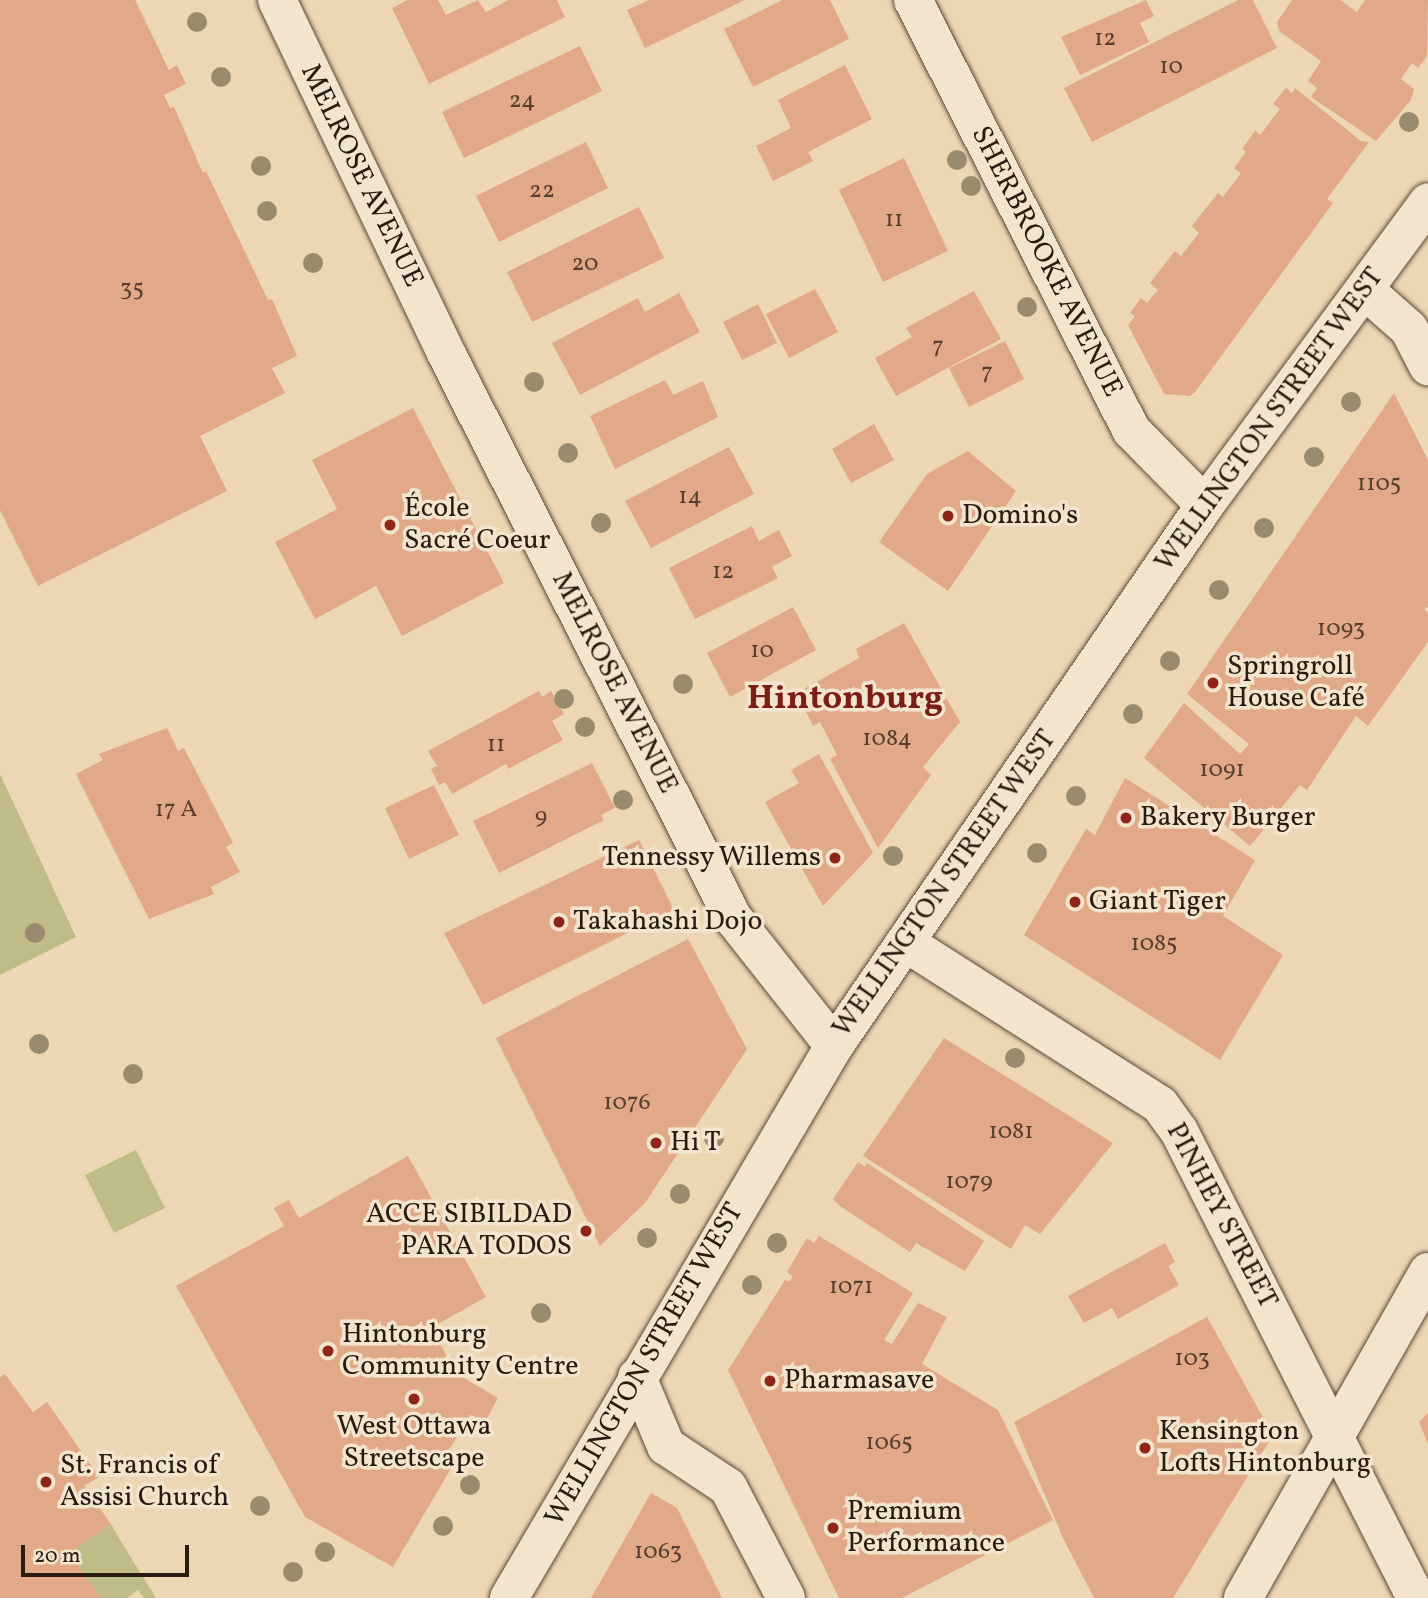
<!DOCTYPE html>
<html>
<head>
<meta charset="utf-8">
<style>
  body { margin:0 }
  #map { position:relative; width:1428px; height:1598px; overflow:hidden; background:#edd6b4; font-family:Vollkorn,serif }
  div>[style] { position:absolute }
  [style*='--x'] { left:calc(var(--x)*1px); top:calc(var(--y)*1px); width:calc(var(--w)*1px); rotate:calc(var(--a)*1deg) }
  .green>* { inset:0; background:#bfbc88 }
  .building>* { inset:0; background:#e1a987 }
  .roads { filter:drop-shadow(0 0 2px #5b4a39) drop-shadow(0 0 2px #5b4a39) }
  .minor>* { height:38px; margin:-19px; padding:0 19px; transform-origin:19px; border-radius:19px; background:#f3e4ce }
  .secondary>* { height:38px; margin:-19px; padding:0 19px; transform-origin:19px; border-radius:19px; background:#f3e4ce }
  .trees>* { width:20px; height:20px; margin:-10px; border-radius:50%; background:#9a8a6e }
  .dots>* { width:19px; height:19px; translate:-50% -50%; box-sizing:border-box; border:4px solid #f3e4ce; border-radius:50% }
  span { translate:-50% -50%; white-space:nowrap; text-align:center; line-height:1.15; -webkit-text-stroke:7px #f3e4ce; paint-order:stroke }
  .number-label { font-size:24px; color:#583e2e }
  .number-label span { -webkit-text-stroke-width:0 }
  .street-label { font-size:28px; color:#2a1b10 }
  .poi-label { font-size:28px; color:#2a1b10 }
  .left { translate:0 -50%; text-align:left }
  .right { translate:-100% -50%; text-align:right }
  .district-label { font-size:35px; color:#7a1f14; font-weight:700 }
  .scale { position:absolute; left:21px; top:1545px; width:168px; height:32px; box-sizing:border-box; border:4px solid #2a1b10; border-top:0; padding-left:9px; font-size:21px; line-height:24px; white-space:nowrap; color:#2a1b10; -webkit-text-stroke:5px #f3e4ce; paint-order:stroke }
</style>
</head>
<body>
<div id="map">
  <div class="green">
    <div style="clip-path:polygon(0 774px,76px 937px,0 975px)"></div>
    <div style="clip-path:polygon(136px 1150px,165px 1208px,114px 1233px,85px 1175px)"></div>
    <div style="clip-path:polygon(111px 1524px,120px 1540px,156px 1598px,144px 1598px,138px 1590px,127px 1598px,101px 1598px,69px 1553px)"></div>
  </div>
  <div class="building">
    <div style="clip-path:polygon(0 0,135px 0,169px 70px,177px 65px,186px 84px,164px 95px,170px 108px,174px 107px,203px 173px,206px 171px,268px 300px,272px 299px,297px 356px,272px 368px,285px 393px,200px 436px,227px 491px,38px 586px,0 510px)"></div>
    <div style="clip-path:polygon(408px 0,438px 0,446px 15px,478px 0,486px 12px,509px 0,557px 0,565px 17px,429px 84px,392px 8px)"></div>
    <div style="clip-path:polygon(649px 0,745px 0,645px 48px,627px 10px)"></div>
    <div style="clip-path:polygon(782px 0,830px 0,849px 39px,753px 87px,724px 29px)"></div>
    <div style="clip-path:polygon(1146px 0,1154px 16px,1140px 23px,1149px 42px,1080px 75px,1061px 37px)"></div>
    <div style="clip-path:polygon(1238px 0,1253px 0,1277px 48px,1092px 142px,1064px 88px)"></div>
    <div style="clip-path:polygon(1292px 0,1340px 0,1357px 12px,1365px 0,1428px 0,1427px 56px,1418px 68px,1412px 63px,1401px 79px,1414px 89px,1411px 100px,1376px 141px,1311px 97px,1317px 88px,1308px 81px,1321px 61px,1279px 31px,1277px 22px)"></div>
    <div style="clip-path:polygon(580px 46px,602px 91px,464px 158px,442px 112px)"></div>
    <div style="clip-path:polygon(845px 65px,872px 119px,808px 152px,813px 161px,773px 181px,756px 146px,791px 128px,778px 100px)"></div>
    <div style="clip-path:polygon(1286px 88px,1292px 93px,1295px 88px,1361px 141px,1369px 142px,1327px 199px,1333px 203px,1195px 392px,1190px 396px,1164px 394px,1128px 325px,1135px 316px,1130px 313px,1141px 298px,1147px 303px,1158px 290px,1150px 283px,1175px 251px,1181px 256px,1199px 233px,1192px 226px,1218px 193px,1223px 197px,1241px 173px,1234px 168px,1246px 152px,1242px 149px,1255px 131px,1260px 135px,1280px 109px,1273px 104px)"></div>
    <div style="clip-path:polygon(586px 142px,608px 188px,499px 242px,476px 196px)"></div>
    <div style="clip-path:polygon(904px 158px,948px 251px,883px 282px,839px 190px)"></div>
    <div style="clip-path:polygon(639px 207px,664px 258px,532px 322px,507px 272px)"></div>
    <div style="clip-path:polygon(815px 289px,838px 332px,789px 358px,766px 314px)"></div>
    <div style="clip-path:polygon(974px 291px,1001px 339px,896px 396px,875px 358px,912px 337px,906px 328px)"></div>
    <div style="clip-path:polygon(679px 293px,700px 332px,580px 395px,552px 343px,638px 298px,645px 312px)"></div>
    <div style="clip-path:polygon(758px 304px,777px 343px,742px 360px,723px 322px)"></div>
    <div style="clip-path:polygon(1005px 341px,1024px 379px,969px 407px,949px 368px)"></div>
    <div style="clip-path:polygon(665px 380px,673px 395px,703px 381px,718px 417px,615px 469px,590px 416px)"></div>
    <div style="clip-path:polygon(1394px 393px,1428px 460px,1428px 607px,1424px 609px,1428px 613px,1428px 642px,1368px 726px,1356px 716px,1307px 790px,1300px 785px,1250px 846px,1144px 758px,1184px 703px,1240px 754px,1249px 744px,1187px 694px)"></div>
    <div style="clip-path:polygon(413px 408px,504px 583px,402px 636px,376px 586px,315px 619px,275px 542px,337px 509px,312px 460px)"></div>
    <div style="clip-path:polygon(874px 424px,894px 460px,851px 483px,832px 449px)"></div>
    <div style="clip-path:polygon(729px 447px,754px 494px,651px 548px,625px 501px)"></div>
    <div style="clip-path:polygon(968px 451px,1016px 491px,948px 591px,879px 542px,927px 474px)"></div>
    <div style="clip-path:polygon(752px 526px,759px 541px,779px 530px,792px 556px,772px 567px,778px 578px,695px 619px,669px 568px)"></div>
    <div style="clip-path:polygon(793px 607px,816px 650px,730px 697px,707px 653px)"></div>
    <div style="clip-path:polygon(904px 623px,960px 722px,923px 767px,931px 775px,878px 848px,830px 759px,837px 755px,820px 722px,813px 726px,797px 693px,859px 658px,856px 649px)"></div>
    <div style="clip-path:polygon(539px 691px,542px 697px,551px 691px,564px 714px,552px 721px,563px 740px,508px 769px,506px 764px,452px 794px,445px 782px,439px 785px,431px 769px,437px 766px,428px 751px)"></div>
    <div style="clip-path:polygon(167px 728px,178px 751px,184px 748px,233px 843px,226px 847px,240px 872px,211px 887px,214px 894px,149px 919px,76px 774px,103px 760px,99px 754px)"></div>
    <div style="clip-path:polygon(819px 754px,873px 853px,823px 906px,765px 802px,799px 783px,791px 770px)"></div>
    <div style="clip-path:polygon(592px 763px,615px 808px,601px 815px,604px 820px,499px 873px,473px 821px)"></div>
    <div style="clip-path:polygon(1125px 778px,1255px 860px,1223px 916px,1283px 955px,1220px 1060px,1024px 935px,1086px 829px,1095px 835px)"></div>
    <div style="clip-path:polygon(434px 785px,459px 835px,409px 859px,385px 808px)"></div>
    <div style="clip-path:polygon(639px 840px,674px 910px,483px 1005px,444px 933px)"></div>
    <div style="clip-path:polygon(688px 939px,747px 1049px,645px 1203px,600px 1246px,496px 1038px)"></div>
    <div style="clip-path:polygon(944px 1038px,1113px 1143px,1040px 1234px,1025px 1225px,1011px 1249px,863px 1156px)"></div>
    <div style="clip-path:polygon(408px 1156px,486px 1297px,431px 1328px,457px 1374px,498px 1398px,486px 1420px,470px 1415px,443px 1460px,453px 1465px,393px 1567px,305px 1517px,176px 1286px,284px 1226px,274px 1208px,289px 1200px,299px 1218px)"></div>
    <div style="clip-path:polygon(858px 1162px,865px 1167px,867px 1163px,984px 1241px,965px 1271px,916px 1243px,910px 1252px,840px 1206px,833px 1199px)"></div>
    <div style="clip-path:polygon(819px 1236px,913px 1293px,884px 1340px,892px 1344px,918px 1303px,947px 1317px,922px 1364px,998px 1410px,1053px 1520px,902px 1598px,839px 1598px,728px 1370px,785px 1280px,789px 1282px,793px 1276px,787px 1272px,807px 1238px,814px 1243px)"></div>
    <div style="clip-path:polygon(1165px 1243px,1175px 1262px,1168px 1266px,1179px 1285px,1118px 1319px,1112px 1308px,1084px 1323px,1068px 1296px)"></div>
    <div style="clip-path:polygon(1207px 1317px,1273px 1435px,1173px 1598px,1094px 1598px,1063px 1538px,1014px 1422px)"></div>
    <div style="clip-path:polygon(5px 1374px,33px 1412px,47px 1402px,99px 1477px,84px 1486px,111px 1524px,69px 1553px,101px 1598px,0 1598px,0 1377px)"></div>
    <div style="clip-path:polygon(1428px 1413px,1428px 1444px,1419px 1422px)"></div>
    <div style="clip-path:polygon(651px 1493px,677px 1508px,722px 1598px,591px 1598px)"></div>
  </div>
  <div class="roads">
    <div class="minor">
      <div style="--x:277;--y:0;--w:391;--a:64.4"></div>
      <div style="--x:446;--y:353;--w:634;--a:63.07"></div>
      <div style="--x:733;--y:918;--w:163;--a:51.7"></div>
      <div style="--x:913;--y:0;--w:482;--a:63.1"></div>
      <div style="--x:1131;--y:430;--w:105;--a:45.4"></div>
      <div style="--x:1366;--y:291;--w:57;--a:41.5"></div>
      <div style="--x:1409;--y:329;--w:42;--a:62.8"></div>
      <div style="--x:906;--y:943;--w:301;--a:32.5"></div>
      <div style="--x:1160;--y:1105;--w:32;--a:54"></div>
      <div style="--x:1179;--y:1131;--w:524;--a:63.09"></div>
      <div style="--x:637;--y:1377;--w:75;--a:67.2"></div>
      <div style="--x:666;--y:1446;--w:74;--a:33.5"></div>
      <div style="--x:728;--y:1487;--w:125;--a:62.4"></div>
      <div style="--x:1243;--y:1598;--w:375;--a:-60.4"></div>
    </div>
    <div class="secondary">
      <div style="--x:509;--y:1598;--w:641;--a:-59.51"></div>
      <div style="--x:834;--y:1046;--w:656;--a:-55.56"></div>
      <div style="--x:1205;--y:505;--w:376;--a:-53.6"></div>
    </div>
  </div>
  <div class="trees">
    <div style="left:197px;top:22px"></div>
    <div style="left:221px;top:77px"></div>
    <div style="left:1409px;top:122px"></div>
    <div style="left:957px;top:160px"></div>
    <div style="left:261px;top:166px"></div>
    <div style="left:971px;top:186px"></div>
    <div style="left:267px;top:211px"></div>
    <div style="left:313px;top:263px"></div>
    <div style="left:1027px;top:307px"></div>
    <div style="left:534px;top:382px"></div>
    <div style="left:1351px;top:402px"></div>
    <div style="left:568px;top:453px"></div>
    <div style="left:1314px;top:457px"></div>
    <div style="left:601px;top:523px"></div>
    <div style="left:1264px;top:528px"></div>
    <div style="left:1219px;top:590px"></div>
    <div style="left:1170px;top:661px"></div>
    <div style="left:683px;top:684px"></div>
    <div style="left:564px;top:699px"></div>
    <div style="left:1133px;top:714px"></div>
    <div style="left:585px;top:727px"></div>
    <div style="left:1076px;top:796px"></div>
    <div style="left:623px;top:800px"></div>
    <div style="left:1037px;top:853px"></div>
    <div style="left:893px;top:856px"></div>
    <div style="left:35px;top:933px"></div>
    <div style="left:39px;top:1044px"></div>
    <div style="left:1015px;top:1058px"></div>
    <div style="left:133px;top:1074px"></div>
    <div style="left:714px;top:1138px"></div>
    <div style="left:680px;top:1194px"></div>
    <div style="left:647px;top:1238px"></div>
    <div style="left:777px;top:1243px"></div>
    <div style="left:752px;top:1285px"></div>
    <div style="left:541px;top:1313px"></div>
    <div style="left:470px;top:1485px"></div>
    <div style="left:260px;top:1506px"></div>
    <div style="left:443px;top:1526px"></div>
    <div style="left:325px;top:1552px"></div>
    <div style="left:293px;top:1572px"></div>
  </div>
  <div class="dots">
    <div style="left:948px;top:516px;background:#8f2418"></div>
    <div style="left:390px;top:525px;background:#8f2418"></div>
    <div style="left:1213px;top:683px;background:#8f2418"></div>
    <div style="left:1126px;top:818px;background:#8f2418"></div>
    <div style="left:835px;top:858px;background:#8f2418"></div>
    <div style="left:1075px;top:902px;background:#8f2418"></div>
    <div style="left:559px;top:922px;background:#8f2418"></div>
    <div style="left:656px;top:1143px;background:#8f2418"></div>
    <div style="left:586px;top:1231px;background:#8f2418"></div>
    <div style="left:328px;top:1351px;background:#8f2418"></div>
    <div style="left:770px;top:1381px;background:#8f2418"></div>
    <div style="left:414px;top:1399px;background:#8f2418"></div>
    <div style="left:1145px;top:1448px;background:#8f2418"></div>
    <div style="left:46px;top:1482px;background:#8f2418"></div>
    <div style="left:833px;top:1528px;background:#8f2418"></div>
  </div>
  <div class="number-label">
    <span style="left:1105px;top:40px">12</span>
    <span style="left:1171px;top:68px">10</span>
    <span style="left:522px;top:102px">24</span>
    <span style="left:542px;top:192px">22</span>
    <span style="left:894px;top:221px">11</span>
    <span style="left:585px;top:265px">20</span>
    <span style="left:132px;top:290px">35</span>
    <span style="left:938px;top:348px">7</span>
    <span style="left:987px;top:374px">7</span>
    <span style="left:1379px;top:485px">1105</span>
    <span style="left:690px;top:498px">14</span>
    <span style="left:723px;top:573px">12</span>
    <span style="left:1341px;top:630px">1093</span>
    <span style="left:762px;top:652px">10</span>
    <span style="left:887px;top:740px">1084</span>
    <span style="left:496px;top:746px">11</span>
    <span style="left:1222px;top:771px">1091</span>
    <span style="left:176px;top:811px">17 A</span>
    <span style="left:541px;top:818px">9</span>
    <span style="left:1154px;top:945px">1085</span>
    <span style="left:627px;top:1104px">1076</span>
    <span style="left:1011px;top:1133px">1081</span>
    <span style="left:969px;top:1183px">1079</span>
    <span style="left:851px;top:1288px">1071</span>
    <span style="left:1192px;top:1360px">103</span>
    <span style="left:889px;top:1444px">1065</span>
    <span style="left:658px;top:1553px">1063</span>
  </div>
  <div class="street-label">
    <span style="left:361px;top:176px;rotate:64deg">MELROSE AVENUE</span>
    <span style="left:1046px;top:262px;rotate:63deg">SHERBROOKE AVENUE</span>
    <span style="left:1270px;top:420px;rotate:-54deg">WELLINGTON STREET WEST</span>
    <span style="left:614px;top:683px;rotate:63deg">MELROSE AVENUE</span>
    <span style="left:945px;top:884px;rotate:-55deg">WELLINGTON STREET WEST</span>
    <span style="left:1221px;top:1216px;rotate:62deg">PINHEY STREET</span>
    <span style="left:645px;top:1365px;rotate:-60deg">WELLINGTON STREET WEST</span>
  </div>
  <div class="poi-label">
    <span class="left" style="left:404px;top:525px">École<br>Sacré Coeur</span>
    <span class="left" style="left:962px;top:516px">Domino's</span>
    <span class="left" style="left:1227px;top:683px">Springroll<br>House Café</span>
    <span class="left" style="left:1140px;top:818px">Bakery Burger</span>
    <span class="right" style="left:821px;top:858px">Tennessy Willems</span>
    <span class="left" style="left:1089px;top:902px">Giant Tiger</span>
    <span class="left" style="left:573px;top:922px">Takahashi Dojo</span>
    <span class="left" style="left:670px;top:1143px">Hi T</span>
    <span class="right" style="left:572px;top:1231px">ACCE SIBILDAD<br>PARA TODOS</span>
    <span class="left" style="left:342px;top:1351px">Hintonburg<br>Community Centre</span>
    <span class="left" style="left:784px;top:1381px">Pharmasave</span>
    <span style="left:414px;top:1443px">West Ottawa<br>Streetscape</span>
    <span class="left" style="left:1159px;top:1448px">Kensington<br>Lofts Hintonburg</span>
    <span class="left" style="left:60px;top:1482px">St. Francis of<br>Assisi Church</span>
    <span class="left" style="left:847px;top:1528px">Premium<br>Performance</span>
  </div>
  <div class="district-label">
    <span style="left:845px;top:699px">Hintonburg</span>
  </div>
  <div class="scale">20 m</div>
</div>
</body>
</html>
